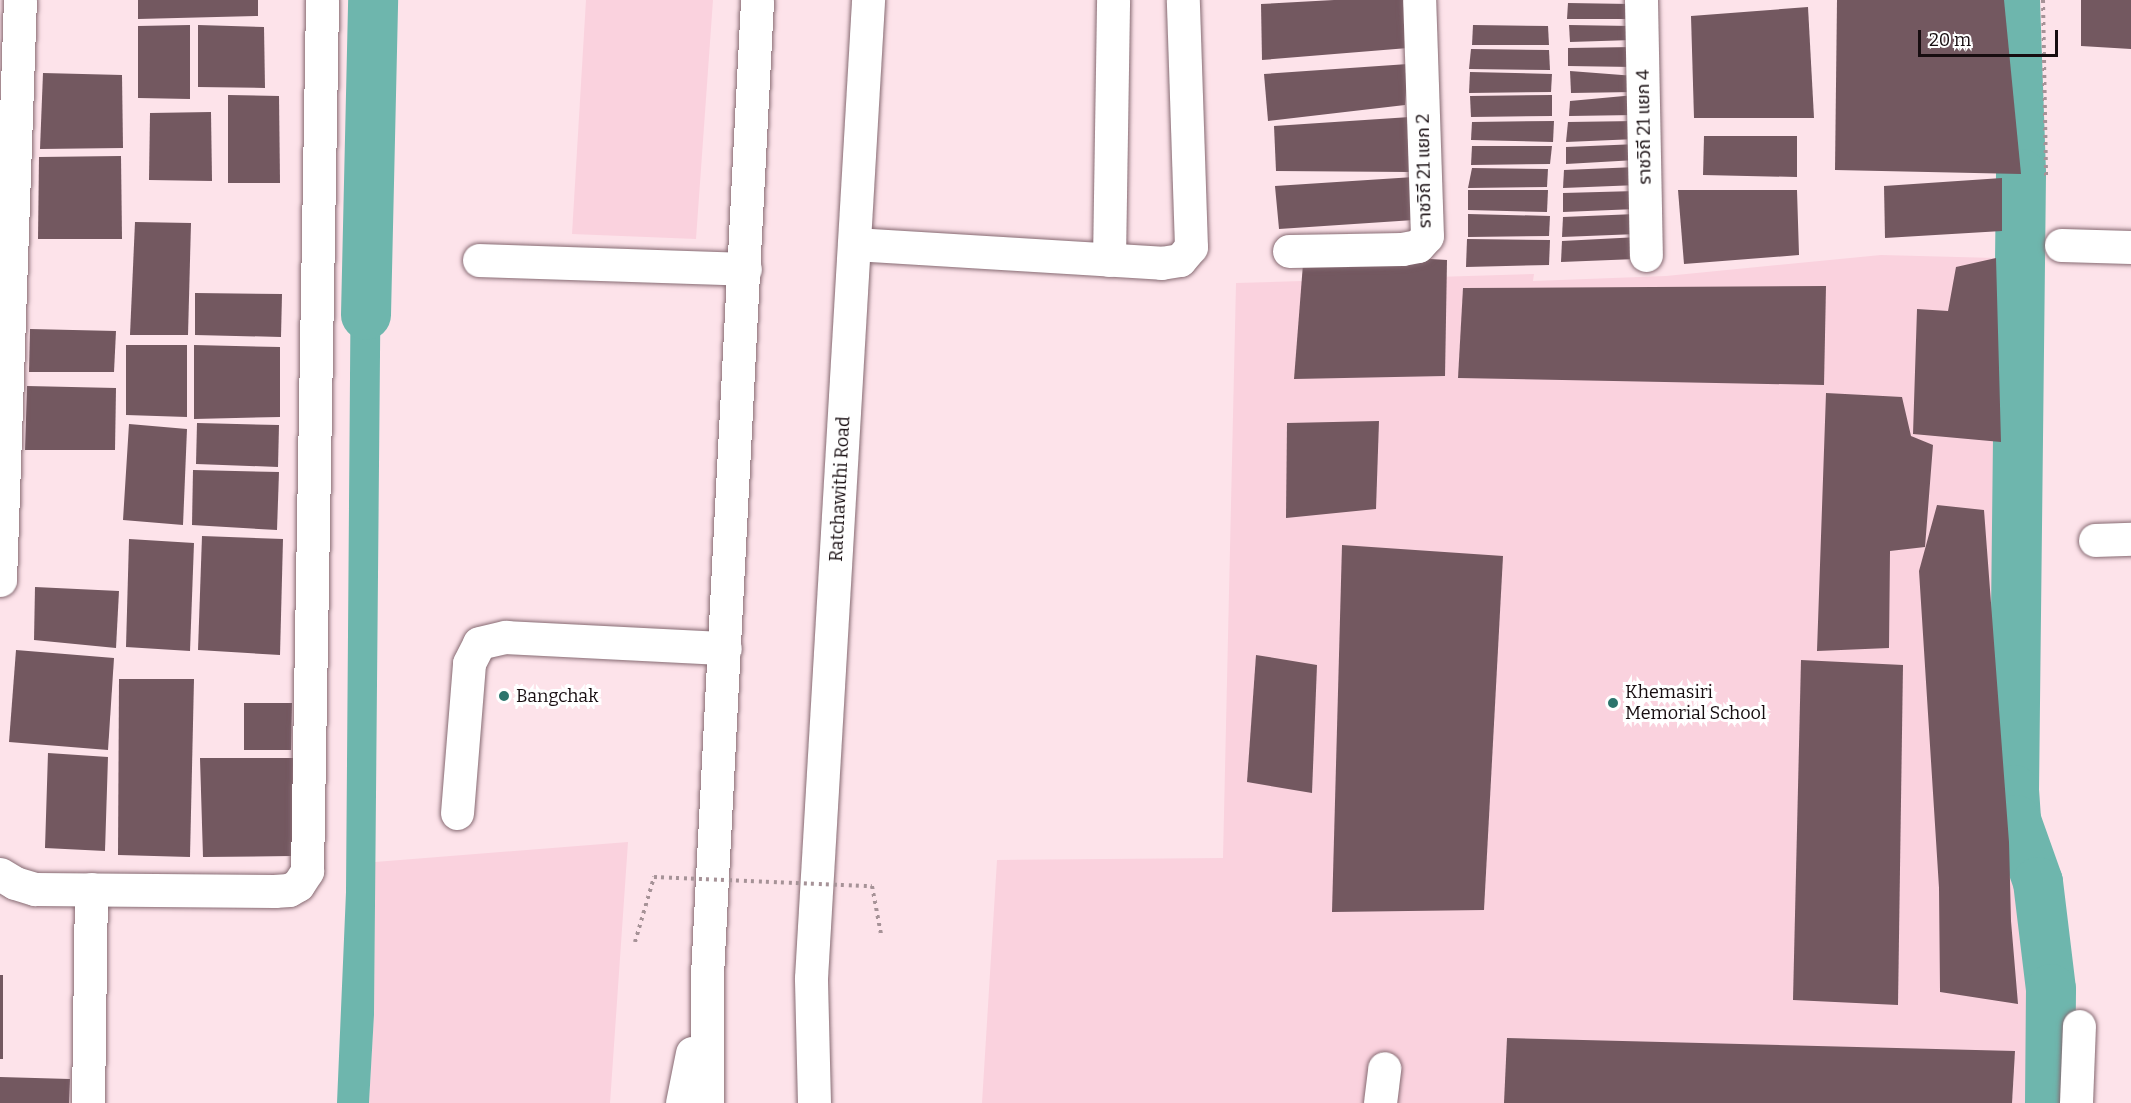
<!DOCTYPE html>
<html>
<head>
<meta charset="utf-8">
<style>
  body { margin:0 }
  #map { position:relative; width:2131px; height:1103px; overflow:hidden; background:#fde3ea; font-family:Bitter,"Noto Sans Thai",serif }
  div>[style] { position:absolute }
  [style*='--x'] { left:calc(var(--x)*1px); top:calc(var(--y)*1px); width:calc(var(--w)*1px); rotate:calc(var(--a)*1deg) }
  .built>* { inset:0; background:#fad2de }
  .water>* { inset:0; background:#6eb6ad }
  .canal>* { height:50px; margin:-25px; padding:0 25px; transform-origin:25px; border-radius:25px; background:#6eb6ad }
  .building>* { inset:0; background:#735860 }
  .path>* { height:4px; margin-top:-2px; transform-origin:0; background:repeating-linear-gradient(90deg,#a69297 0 3px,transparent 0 7.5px) }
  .roads { filter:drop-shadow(0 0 2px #866a72) drop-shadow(0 0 2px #866a72) }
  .minor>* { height:33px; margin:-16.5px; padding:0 16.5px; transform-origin:16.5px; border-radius:16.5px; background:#fff }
  .major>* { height:33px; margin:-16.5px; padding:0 16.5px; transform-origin:16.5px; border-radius:16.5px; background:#fff }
  .path-bridge>* { height:4px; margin-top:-2px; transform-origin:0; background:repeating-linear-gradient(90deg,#a69297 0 3px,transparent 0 7.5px) }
  .dots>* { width:16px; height:16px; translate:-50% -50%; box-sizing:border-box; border:3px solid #fff; border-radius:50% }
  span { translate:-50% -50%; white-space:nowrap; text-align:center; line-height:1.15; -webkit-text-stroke:6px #fff; paint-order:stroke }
  .street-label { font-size:18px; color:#170d10 }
  .poi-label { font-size:18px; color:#170d10 }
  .left { translate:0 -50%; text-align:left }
  .scale { position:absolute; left:1918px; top:30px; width:140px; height:27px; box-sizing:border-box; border:3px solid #170d10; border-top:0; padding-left:8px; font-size:18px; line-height:21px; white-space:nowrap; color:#170d10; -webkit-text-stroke:4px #fff; paint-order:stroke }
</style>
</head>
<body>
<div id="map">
  <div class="built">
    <div style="clip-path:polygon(586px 0,713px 0,696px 239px,572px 234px)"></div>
    <div style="clip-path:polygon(1881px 255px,1996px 258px,2001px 505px,1999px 784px,2041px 984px,2043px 1103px,982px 1103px,997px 860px,1223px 858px,1236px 283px,1534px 274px,1533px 281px,1666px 276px)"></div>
    <div style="clip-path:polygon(628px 842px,610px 1103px,369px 1103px,374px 1015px,375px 862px)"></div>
  </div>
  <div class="water">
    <div style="clip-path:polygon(381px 246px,374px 1015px,369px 1103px,337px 1103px,346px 892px,351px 248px)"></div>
  </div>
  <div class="canal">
    <div style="--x:2015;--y:0;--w:174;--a:88"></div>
    <div style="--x:2021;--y:174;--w:616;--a:90.65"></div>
    <div style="--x:2014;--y:790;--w:30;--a:86"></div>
    <div style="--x:2016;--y:820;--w:66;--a:70.5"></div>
    <div style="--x:2038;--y:882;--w:108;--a:83.1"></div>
    <div style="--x:2051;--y:989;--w:114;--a:90.5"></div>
    <div style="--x:366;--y:315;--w:315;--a:-88.7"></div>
  </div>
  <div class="building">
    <div style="clip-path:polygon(138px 0,258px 0,258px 16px,138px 19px)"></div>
    <div style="clip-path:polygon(1334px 0,1404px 0,1408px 48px,1262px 60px,1261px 4px)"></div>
    <div style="clip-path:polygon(1837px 0,2004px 0,2021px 174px,1835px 170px)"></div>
    <div style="clip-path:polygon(2081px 0,2131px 0,2131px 49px,2081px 46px)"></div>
    <div style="clip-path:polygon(1568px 3px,1630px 4px,1630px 19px,1567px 19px)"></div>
    <div style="clip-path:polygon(1808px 7px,1814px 118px,1694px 118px,1691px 16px)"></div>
    <div style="clip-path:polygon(190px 25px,190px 99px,138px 98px,138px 26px)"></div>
    <div style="clip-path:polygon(198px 25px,264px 27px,265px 88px,198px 87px)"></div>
    <div style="clip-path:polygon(1473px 25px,1548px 26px,1549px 45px,1472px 45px)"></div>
    <div style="clip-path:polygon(1569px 25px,1631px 26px,1632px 40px,1570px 42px)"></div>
    <div style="clip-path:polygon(1634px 47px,1633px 67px,1568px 66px,1568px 48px)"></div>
    <div style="clip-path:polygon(1471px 49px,1549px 50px,1550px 70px,1469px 69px)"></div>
    <div style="clip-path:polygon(1408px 64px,1405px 105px,1268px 121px,1264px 74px)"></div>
    <div style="clip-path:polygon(1570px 71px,1635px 76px,1633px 92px,1571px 93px)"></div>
    <div style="clip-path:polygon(1470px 72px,1552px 74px,1551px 92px,1469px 93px)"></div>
    <div style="clip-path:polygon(43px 73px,122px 75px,123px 148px,40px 149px)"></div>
    <div style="clip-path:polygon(228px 95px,279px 96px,280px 183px,228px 183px)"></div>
    <div style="clip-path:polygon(1552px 95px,1552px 116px,1471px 117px,1470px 96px)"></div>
    <div style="clip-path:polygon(1635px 95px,1635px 115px,1569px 116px,1570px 101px)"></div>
    <div style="clip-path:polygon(211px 112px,212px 181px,149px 180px,150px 113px)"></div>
    <div style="clip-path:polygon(1410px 117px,1409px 172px,1276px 171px,1274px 126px)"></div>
    <div style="clip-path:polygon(1554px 121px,1553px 142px,1471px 140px,1472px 122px)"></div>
    <div style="clip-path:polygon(1636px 121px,1636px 139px,1566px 142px,1568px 122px)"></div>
    <div style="clip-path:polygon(1704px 136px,1797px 136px,1797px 177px,1703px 175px)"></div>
    <div style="clip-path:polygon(1638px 144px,1636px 160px,1566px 164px,1566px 147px)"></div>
    <div style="clip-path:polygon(1472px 146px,1552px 146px,1550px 164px,1471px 165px)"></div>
    <div style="clip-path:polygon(121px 156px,122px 239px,38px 239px,39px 157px)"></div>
    <div style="clip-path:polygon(1637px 167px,1638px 185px,1563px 188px,1564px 170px)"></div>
    <div style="clip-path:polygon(1472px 168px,1548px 169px,1547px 187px,1468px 188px)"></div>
    <div style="clip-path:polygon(1414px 177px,1414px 220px,1279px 229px,1275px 186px)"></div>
    <div style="clip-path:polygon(2002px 178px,2002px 231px,1885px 238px,1884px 186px)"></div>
    <div style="clip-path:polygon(1468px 190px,1548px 190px,1547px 212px,1468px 210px)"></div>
    <div style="clip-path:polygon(1678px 190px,1797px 190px,1799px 255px,1684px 264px)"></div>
    <div style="clip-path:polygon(1636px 191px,1636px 209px,1563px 212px,1563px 193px)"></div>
    <div style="clip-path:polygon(1468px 214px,1550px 216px,1549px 236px,1468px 237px)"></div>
    <div style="clip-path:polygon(1636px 214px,1637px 234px,1562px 237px,1563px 217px)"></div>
    <div style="clip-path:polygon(135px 222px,191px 223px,188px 335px,130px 335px)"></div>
    <div style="clip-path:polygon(1639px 237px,1636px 259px,1561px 262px,1562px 241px)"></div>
    <div style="clip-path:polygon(1467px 239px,1550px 240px,1549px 265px,1466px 267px)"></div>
    <div style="clip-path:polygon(1304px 251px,1447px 260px,1445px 376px,1294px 379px)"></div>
    <div style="clip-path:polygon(1996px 258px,2001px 442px,1913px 434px,1917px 309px,1948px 311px,1956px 267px)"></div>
    <div style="clip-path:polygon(1826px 286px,1824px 385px,1458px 378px,1463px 288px)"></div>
    <div style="clip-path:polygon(195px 293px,282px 294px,281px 337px,195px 335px)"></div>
    <div style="clip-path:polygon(30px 329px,116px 331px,114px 372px,29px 372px)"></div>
    <div style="clip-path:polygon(126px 345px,187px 345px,187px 417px,126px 415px)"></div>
    <div style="clip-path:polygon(194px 345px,280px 347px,280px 417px,194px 419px)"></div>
    <div style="clip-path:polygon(27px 386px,116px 388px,115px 450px,25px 450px)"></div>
    <div style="clip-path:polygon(1826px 393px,1902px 397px,1911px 436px,1933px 445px,1925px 547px,1890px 551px,1889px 648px,1817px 651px)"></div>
    <div style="clip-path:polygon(1379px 421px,1376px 509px,1286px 518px,1287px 423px)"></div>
    <div style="clip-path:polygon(197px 423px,279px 425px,278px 467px,196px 464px)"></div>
    <div style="clip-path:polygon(129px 424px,187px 429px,183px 525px,123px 520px)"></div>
    <div style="clip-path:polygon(193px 470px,279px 472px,277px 530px,192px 525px)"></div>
    <div style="clip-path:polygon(1937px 505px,1984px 510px,2009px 842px,2011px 921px,2018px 1004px,1940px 992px,1939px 888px,1919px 571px)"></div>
    <div style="clip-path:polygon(202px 536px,283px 539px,280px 655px,198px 650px)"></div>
    <div style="clip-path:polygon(129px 539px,194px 543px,190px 651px,126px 647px)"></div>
    <div style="clip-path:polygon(1342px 545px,1503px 556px,1484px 910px,1332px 912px)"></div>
    <div style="clip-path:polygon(35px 587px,119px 591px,116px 648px,34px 640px)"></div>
    <div style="clip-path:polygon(16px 650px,114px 658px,108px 750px,9px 742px)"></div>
    <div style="clip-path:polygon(1256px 655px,1317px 665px,1312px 793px,1247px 782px)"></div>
    <div style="clip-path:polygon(1801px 660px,1903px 665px,1898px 1005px,1793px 1000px)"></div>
    <div style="clip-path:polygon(119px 679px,194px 679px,190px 857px,118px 855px)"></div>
    <div style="clip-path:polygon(244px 703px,292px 703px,291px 750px,244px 750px)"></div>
    <div style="clip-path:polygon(48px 753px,108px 757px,105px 851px,45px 848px)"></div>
    <div style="clip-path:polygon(200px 758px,293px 758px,292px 856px,203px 857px)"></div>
    <div style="clip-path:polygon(0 975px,3px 975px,3px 1059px,0 1059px)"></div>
    <div style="clip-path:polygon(1507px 1038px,2015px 1051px,2012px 1103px,1504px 1103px)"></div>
    <div style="clip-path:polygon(0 1077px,70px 1079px,69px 1103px,0 1103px)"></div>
  </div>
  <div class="path">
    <div style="--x:2043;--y:0;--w:178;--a:89"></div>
    <div style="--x:872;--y:886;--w:49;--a:79.4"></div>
    <div style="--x:635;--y:942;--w:68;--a:-73.7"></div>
  </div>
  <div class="roads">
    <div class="minor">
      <div style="--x:1641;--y:0;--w:255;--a:88.9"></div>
      <div style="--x:854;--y:244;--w:308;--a:3.5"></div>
      <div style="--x:1161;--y:263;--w:19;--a:-9"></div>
      <div style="--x:1180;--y:260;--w:17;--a:-50"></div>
      <div style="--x:1191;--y:247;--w:247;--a:-91.9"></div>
      <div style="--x:2061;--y:245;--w:70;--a:1.6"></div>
      <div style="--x:1289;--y:251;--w:113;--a:-1"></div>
      <div style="--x:1402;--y:249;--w:16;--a:-11"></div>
      <div style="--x:1418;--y:246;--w:13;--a:-48"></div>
      <div style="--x:1427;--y:236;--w:236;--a:-91.9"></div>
      <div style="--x:479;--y:260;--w:266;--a:1.9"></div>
      <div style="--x:1109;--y:260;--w:260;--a:-89.1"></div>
      <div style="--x:2095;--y:540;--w:36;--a:-2"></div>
      <div style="--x:0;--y:580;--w:580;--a:-88.03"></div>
      <div style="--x:457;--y:813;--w:150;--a:-85.4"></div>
      <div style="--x:469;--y:663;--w:22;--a:-63"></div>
      <div style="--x:479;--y:643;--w:28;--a:-13"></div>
      <div style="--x:506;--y:637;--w:219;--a:2.9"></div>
      <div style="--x:0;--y:874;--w:17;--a:31"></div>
      <div style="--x:15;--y:883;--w:21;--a:17"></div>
      <div style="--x:35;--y:889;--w:239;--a:0.5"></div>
      <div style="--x:274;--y:891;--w:15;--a:-4"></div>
      <div style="--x:289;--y:890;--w:10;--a:-29"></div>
      <div style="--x:298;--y:885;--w:17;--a:-57"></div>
      <div style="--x:307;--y:871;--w:871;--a:-89.01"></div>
      <div style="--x:88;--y:1103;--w:214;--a:-89.2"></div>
      <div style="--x:1380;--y:1103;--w:35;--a:-83"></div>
      <div style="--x:2076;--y:1103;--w:77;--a:-87.8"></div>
    </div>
    <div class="major">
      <div style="--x:682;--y:1103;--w:51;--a:-78.7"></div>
      <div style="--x:707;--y:1103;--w:128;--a:-90"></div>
      <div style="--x:707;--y:975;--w:976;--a:-87.06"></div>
      <div style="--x:814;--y:1103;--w:125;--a:-91.4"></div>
      <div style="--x:811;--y:978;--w:980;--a:-86.66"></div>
    </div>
  </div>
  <div class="path-bridge">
    <div style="--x:654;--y:877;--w:218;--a:2.4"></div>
  </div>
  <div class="dots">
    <div style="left:504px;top:696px;background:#2c746c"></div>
    <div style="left:1613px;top:703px;background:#2c746c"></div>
  </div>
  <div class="street-label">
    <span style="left:1644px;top:127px;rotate:-91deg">ราชวิถี 21 แยก 4</span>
    <span style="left:1424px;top:171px;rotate:-91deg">ราชวิถี 21 แยก 2</span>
    <span style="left:840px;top:489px;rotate:-87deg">Ratchawithi Road</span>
  </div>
  <div class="poi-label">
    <span class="left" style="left:1625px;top:703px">Khemasiri<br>Memorial School</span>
    <span class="left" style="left:516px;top:696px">Bangchak</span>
  </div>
  <div class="scale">20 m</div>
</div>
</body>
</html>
